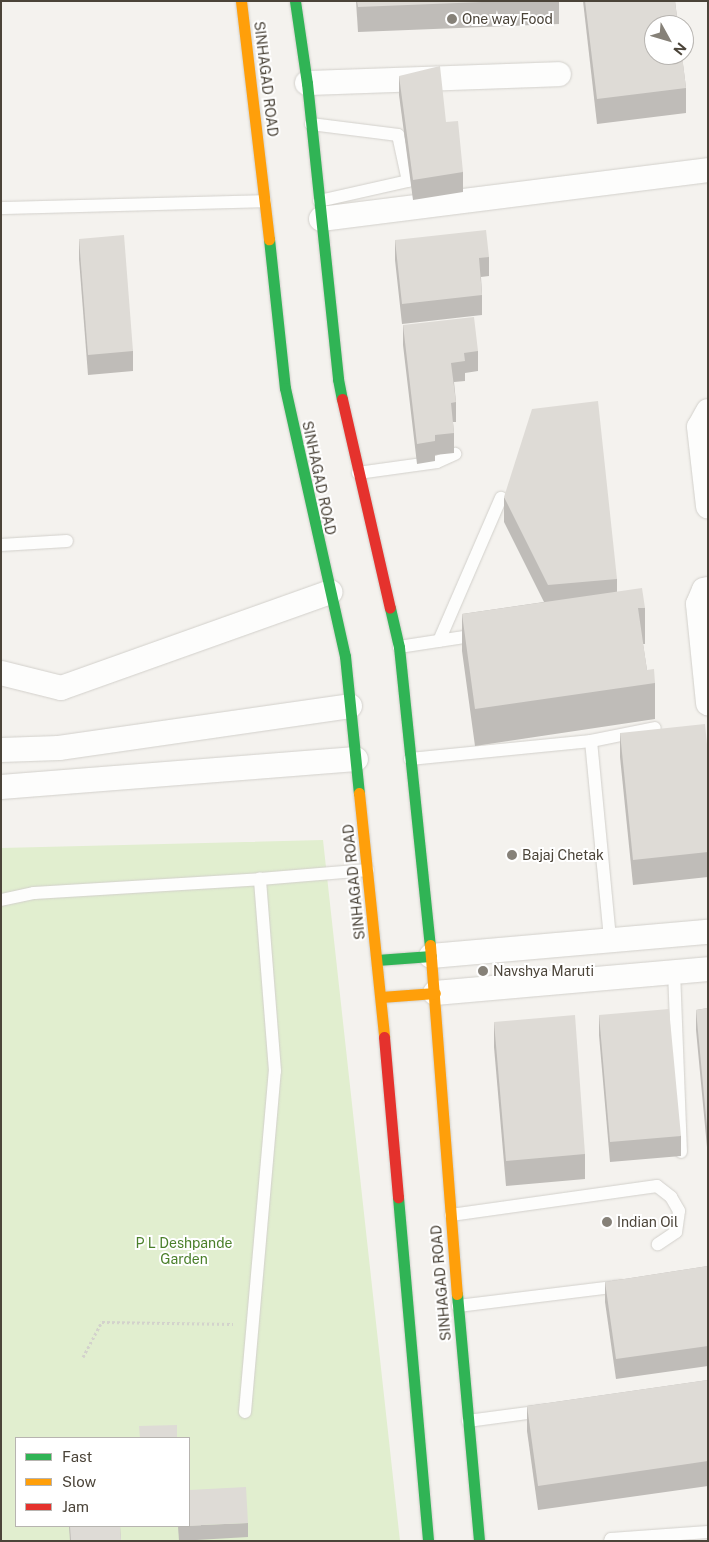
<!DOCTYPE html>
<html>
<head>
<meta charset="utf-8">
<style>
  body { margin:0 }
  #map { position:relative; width:709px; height:1542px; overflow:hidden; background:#f4f2ee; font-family:"Public Sans",sans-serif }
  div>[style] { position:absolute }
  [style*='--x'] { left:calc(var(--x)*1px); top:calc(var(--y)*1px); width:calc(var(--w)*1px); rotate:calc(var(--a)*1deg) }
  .green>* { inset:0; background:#e1eecf }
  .path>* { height:3px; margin-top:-1.5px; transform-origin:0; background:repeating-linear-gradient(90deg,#d3d2cc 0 2.5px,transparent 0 5px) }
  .roads { filter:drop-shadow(0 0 1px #d2d0cb) drop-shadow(0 0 1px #d2d0cb) }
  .lane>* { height:12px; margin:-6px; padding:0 6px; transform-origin:6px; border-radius:6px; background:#fdfdfc }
  .street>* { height:24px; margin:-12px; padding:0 12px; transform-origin:12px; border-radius:12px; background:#fdfdfc }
  .fast>* { height:11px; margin:-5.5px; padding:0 5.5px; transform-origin:5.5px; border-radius:5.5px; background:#30b455 }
  .slow>* { height:11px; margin:-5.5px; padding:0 5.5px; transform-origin:5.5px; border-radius:5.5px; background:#ff9f0a }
  .jam>* { height:11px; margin:-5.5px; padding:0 5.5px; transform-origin:5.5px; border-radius:5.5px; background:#e5322d }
  .wall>* { inset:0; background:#bfbcb8 }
  .building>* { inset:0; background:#dedbd6 }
  .dots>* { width:14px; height:14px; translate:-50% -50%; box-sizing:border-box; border:2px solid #fff; border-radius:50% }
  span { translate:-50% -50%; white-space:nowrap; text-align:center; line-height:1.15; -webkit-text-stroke:4px #fff; paint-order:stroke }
  .poi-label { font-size:14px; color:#4b4439 }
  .left { translate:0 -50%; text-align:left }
  .street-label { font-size:14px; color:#4b4439 }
  .park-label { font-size:14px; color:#4a7f2a }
  .frame { position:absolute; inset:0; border:2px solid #4b4439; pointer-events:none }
  .legend { position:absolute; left:15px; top:1437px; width:175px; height:90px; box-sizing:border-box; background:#fff; border:1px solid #b7b4b0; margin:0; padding:6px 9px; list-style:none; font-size:15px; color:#4b4439 }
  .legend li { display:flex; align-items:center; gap:10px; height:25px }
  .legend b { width:25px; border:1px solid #b7b4b0 }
  .north { position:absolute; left:644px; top:15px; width:50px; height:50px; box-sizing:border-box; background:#fff; border:1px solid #b7b4b0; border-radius:50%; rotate:129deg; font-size:14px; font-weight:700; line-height:20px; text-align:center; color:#4b4439 }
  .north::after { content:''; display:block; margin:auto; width:18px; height:22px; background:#868178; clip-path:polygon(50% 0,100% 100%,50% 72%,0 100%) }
</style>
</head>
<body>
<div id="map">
  <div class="green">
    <div style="clip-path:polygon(evenodd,323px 840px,400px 1541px,1px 1541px,1px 848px,323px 840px,16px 1438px,189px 1438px,189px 1526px,16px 1526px,16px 1438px)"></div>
  </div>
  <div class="path">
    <div style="--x:83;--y:1357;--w:40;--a:-62"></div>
    <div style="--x:102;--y:1322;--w:131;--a:0.9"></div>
  </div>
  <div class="roads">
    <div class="lane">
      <div style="--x:311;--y:124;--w:88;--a:7.2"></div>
      <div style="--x:398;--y:135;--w:47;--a:77.7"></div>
      <div style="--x:408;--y:181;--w:91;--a:167.3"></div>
      <div style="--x:1;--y:208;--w:264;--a:-1.5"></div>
      <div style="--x:358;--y:473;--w:80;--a:-7.9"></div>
      <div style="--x:437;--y:462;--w:20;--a:-24"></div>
      <div style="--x:1;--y:545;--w:66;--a:-3.5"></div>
      <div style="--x:439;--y:641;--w:156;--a:-66.6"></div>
      <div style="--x:399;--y:647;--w:79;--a:-8.7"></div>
      <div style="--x:591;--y:741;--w:200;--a:84.5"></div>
      <div style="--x:410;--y:759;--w:182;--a:-5.7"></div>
      <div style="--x:591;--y:741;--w:65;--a:-11.5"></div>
      <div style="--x:1;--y:900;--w:34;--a:-12"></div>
      <div style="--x:34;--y:893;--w:226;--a:-3.5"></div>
      <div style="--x:674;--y:971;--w:181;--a:87.8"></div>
      <div style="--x:451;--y:1215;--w:208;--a:-8"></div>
      <div style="--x:657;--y:1186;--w:18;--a:38"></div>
      <div style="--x:671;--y:1197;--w:16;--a:60"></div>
      <div style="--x:679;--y:1211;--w:21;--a:98"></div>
      <div style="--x:676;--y:1232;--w:22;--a:146"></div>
      <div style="--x:458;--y:1306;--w:163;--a:-7"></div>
      <div style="--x:245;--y:1412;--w:342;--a:-85"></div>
      <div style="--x:275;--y:1071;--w:193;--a:-94.5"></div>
      <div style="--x:260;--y:879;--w:108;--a:-4.8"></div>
      <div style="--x:468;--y:1421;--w:76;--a:-7.6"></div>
      <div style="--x:610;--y:1541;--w:2;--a:-63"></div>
      <div style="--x:611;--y:1539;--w:97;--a:-4.1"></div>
    </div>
    <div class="street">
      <div style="--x:307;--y:83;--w:252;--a:-2"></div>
      <div style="--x:321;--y:219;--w:390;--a:-7.2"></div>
      <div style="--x:708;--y:411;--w:18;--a:119"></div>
      <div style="--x:699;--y:427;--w:80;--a:83.5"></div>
      <div style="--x:708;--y:589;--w:4;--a:166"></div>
      <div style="--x:704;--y:590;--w:15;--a:113"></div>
      <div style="--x:698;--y:604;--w:100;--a:84.2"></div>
      <div style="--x:1;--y:673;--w:62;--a:14"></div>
      <div style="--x:61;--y:688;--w:286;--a:-19.6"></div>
      <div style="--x:1;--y:750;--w:58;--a:-2"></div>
      <div style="--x:59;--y:748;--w:294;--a:-8.2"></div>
      <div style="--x:1;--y:787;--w:356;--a:-4.5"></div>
      <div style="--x:431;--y:956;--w:278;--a:-5"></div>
      <div style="--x:435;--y:993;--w:274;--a:-5"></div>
    </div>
    <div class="fast">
      <div style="--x:295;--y:1;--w:83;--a:81.7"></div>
      <div style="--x:307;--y:83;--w:298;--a:84"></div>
      <div style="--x:338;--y:379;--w:20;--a:79"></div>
      <div style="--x:269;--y:239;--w:150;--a:83.9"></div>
      <div style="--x:285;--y:388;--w:275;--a:77.4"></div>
      <div style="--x:345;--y:656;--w:138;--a:84.2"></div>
      <div style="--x:390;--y:608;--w:40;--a:77"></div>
      <div style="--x:399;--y:647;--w:300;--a:84.1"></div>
      <div style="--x:377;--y:960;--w:54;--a:-4.2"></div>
      <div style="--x:398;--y:1197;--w:345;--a:85"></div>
      <div style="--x:457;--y:1294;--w:248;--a:84.9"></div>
    </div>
    <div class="slow">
      <div style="--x:241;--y:1;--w:240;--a:83.3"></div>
      <div style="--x:359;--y:793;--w:245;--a:84.1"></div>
      <div style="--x:430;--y:945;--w:350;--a:85.6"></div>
      <div style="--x:381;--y:997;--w:54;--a:-4.2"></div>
    </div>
    <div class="jam">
      <div style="--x:342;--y:399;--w:214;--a:77.1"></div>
      <div style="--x:384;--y:1037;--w:161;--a:85"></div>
    </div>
  </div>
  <div class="wall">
    <div style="clip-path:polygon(356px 1px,559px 1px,559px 24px,358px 32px)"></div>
    <div style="clip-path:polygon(583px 1px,675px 1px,686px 88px,686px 113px,597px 124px)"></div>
    <div style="clip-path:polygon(399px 76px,463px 172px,463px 192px,413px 200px,399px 95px)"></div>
    <div style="clip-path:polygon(79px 239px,133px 351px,133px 371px,88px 375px,79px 259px)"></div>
    <div style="clip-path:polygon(395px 240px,489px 257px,489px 276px,481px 277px,482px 295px,482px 315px,402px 324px,395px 260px)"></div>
    <div style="clip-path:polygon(403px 325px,478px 351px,478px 371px,465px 373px,465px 381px,454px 382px,456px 402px,456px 422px,453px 422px,454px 433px,454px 453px,435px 455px,435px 461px,417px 464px,403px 345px)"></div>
    <div style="clip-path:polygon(504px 497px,617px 579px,617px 592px,645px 608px,645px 644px,643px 644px,647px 670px,655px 683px,655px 719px,475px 746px,462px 651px,462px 614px,544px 602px,504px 522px)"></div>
    <div style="clip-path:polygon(620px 733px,708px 754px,708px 877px,633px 885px,620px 757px)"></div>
    <div style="clip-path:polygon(708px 1008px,708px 1158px,696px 1030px,696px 1010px)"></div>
    <div style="clip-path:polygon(599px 1015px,681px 1136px,681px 1156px,610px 1162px,599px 1035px)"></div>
    <div style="clip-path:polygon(494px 1022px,585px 1154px,585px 1179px,506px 1186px,494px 1047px)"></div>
    <div style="clip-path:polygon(708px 1266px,708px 1366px,616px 1379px,605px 1302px,605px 1282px)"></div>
    <div style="clip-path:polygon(708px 1380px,708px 1486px,538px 1510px,527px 1431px,527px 1406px)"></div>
    <div style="clip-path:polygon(248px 1523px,248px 1537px,179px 1541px,178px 1526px)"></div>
    <div style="clip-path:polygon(69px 1526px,120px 1526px,121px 1541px,70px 1541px)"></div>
  </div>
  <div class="building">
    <div style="clip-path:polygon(357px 1px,507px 1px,358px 7px)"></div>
    <div style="clip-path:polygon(585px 1px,675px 1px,678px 25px,654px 25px,654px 55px,682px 55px,686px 88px,597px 99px)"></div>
    <div style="clip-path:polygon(440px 66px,446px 122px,458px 121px,463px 172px,413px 180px,399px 76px)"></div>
    <div style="clip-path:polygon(486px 230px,489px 257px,479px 258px,482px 295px,402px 304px,395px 240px)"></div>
    <div style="clip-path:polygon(124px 235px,133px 351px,88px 355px,79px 239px)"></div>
    <div style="clip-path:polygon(474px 317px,478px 351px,464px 353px,465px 361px,451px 363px,456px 402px,451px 403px,454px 433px,435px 435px,435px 441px,417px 444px,403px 325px)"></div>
    <div style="clip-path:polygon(598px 401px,617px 579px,548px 585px,504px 497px,532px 409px)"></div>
    <div style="clip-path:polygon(642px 588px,645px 608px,638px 608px,647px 670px,654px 669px,655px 683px,475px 709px,462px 614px)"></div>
    <div style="clip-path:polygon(705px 724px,708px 754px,708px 852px,633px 860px,620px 733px)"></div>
    <div style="clip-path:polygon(708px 1008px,708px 1138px,696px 1010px)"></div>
    <div style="clip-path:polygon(669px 1009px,681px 1136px,610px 1142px,599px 1015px)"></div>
    <div style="clip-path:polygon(575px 1015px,585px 1154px,506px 1161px,494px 1022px)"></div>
    <div style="clip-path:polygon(708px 1266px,708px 1346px,616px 1359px,605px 1282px)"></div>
    <div style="clip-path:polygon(708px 1380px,708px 1461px,538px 1486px,527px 1406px)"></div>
    <div style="clip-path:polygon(177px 1425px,177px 1438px,140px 1438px,139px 1426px)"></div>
    <div style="clip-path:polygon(246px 1487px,248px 1523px,179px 1526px,189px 1526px,189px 1490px)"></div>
    <div style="clip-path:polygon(70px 1526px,120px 1526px,121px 1541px,71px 1541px)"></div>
  </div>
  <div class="dots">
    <div style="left:452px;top:19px;background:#868178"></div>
    <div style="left:512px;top:855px;background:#868178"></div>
    <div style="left:483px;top:971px;background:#868178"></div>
    <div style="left:607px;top:1222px;background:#868178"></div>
  </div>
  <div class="poi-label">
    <span class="left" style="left:462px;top:19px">One way Food</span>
    <span class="left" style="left:522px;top:855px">Bajaj Chetak</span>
    <span class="left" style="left:493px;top:971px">Navshya Maruti</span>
    <span class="left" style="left:617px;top:1222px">Indian Oil</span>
  </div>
  <div class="street-label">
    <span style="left:266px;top:79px;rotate:83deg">SINHAGAD ROAD</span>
    <span style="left:319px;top:478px;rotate:78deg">SINHAGAD ROAD</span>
    <span style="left:354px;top:882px;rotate:-96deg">SINHAGAD ROAD</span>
    <span style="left:441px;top:1283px;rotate:-95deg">SINHAGAD ROAD</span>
  </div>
  <div class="park-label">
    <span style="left:184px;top:1251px">P L Deshpande<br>Garden</span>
  </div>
  <div class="frame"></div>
  <ul class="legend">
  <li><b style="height:6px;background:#30b455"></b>Fast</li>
  <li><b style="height:6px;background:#ff9f0a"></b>Slow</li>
  <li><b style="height:6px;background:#e5322d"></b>Jam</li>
  </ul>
  <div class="north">N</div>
</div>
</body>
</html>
